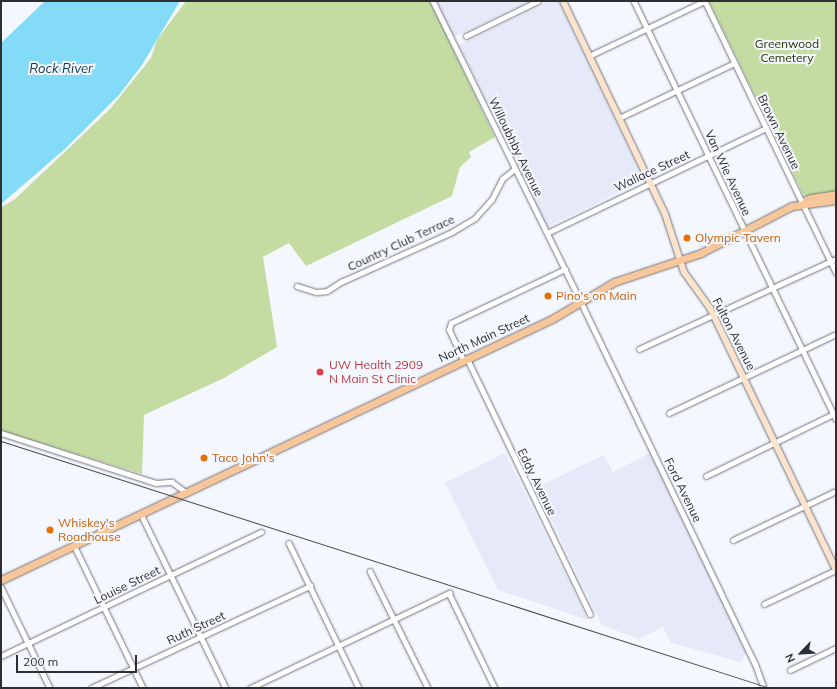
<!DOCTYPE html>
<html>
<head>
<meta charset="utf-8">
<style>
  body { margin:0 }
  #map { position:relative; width:837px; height:689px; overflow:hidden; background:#f4f7fe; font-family:Mulish,sans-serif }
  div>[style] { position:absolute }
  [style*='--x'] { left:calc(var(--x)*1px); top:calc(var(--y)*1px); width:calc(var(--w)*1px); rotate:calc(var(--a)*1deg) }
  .built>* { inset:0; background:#e5e9f8 }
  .green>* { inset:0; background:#c4dca2 }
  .water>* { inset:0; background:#83dbf7 }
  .roads { filter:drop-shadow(0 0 1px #72747a) drop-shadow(0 0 1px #72747a) }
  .street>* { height:4.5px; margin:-2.25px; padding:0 2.25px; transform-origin:2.25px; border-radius:2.25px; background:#fff }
  .secondary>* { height:6px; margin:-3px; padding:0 3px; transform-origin:3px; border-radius:3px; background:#fbe3cd }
  .primary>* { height:7px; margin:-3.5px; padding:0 3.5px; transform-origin:3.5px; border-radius:3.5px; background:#f7c79b }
  .rail>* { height:1px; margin:-0.5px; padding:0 0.5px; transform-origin:0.5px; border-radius:0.5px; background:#494b4e }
  .dots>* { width:11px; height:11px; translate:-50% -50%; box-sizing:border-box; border:2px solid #f4f7fe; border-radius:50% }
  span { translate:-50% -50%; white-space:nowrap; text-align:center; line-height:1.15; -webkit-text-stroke:4px #f4f7fe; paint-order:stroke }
  .park-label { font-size:12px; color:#273705 }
  .street-label { font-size:12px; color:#2e2f32 }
  .food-label { font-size:12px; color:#c56008 }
  .left { translate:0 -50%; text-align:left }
  .health-label { font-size:12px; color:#be3a42 }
  .water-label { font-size:13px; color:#0f3844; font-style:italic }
  .frame { position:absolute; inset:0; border:2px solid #2e2f32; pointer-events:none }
  .north { position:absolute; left:781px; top:633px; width:40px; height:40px; -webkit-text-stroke:3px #f4f7fe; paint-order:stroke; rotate:245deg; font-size:11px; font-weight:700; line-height:16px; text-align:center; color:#2e2f32 }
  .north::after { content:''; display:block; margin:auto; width:14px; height:18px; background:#2e2f32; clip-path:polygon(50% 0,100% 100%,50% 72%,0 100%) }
  .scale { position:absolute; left:16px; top:655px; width:121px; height:18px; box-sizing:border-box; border:2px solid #2e2f32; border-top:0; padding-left:5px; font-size:12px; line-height:14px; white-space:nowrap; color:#2e2f32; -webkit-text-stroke:3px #f4f7fe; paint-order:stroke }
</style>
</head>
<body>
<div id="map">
  <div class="built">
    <div style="clip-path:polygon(436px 1px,530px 1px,454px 37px)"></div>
    <div style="clip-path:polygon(550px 1px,558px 1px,644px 180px,547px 227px,459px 45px)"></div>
    <div style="clip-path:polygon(505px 453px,588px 620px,498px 590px,445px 483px)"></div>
    <div style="clip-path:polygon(650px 453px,746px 651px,741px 662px,671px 643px,663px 627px,639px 639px,602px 625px,536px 488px,604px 455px,613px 472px)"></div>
  </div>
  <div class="green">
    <div style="clip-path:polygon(186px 1px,430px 1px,495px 137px,469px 152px,471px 157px,460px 167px,452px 196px,306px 266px,289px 243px,263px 257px,277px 347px,224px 378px,144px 415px,142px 474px,1px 431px,1px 207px,14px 200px,110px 109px,151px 58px,157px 40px)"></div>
    <div style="clip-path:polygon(709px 1px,836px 1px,836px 193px,806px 196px,803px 194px)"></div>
  </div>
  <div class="water">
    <div style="clip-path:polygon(45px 1px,180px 1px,142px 65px,119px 95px,66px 148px,1px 204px,1px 43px)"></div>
  </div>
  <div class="roads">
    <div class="street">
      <div style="--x:433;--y:1;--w:335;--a:63.8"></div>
      <div style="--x:581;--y:302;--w:401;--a:64.3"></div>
      <div style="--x:755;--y:663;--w:27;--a:70"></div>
      <div style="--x:634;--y:1;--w:464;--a:64.2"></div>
      <div style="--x:705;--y:1;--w:301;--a:64.2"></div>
      <div style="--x:466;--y:36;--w:80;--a:-25.9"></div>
      <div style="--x:589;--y:56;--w:128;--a:-25.4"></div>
      <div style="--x:619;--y:118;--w:128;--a:-25.4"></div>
      <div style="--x:547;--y:233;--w:243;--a:-25.6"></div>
      <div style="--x:297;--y:286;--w:21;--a:17"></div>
      <div style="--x:317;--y:292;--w:10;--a:-6"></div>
      <div style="--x:327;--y:291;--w:17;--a:-33"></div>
      <div style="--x:341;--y:282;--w:122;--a:-24.2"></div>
      <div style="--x:452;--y:232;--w:27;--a:-31"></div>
      <div style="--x:475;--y:218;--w:25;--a:-48"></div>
      <div style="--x:492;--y:199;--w:22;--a:-63"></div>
      <div style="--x:502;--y:179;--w:16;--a:-38"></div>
      <div style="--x:639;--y:349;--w:217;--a:-24.6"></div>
      <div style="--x:467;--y:358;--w:284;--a:64.3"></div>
      <div style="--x:463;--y:360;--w:33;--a:-115"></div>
      <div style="--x:449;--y:330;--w:7;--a:-74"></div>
      <div style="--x:451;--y:323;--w:126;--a:-25.3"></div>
      <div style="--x:669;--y:413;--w:185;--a:-25.3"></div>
      <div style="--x:1;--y:433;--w:163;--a:17.9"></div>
      <div style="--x:156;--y:483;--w:16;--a:-4"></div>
      <div style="--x:172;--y:482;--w:17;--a:36"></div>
      <div style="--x:706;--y:476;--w:144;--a:-25.9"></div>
      <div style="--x:141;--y:514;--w:194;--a:64"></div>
      <div style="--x:733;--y:540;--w:114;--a:-25.4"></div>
      <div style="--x:289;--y:543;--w:161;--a:64.2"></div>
      <div style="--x:74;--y:545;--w:159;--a:64.2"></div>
      <div style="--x:370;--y:571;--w:131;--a:63.6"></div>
      <div style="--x:1;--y:587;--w:112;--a:64.1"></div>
      <div style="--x:764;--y:604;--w:80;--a:-25.3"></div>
      <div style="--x:1;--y:656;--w:288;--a:-25.5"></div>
      <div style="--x:790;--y:670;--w:51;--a:-25.6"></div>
      <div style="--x:91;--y:688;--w:242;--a:-25"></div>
      <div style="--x:250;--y:688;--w:221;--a:-25.5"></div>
      <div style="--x:449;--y:593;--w:106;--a:64.2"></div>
    </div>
    <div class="secondary">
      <div style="--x:563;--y:1;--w:236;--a:64.4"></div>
      <div style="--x:665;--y:214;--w:61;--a:71.9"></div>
      <div style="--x:684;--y:272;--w:44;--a:54.2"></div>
      <div style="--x:710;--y:308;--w:291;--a:64.3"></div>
    </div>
    <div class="primary">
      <div style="--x:804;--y:204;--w:4;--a:-63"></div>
      <div style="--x:806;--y:200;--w:5;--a:-22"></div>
      <div style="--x:811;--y:198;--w:25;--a:-9"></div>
      <div style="--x:1;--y:580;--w:610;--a:-25.35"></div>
      <div style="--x:552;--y:319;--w:72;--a:-30.8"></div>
      <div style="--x:614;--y:282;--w:92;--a:-18.4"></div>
      <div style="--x:701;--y:253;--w:102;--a:-27.3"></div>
      <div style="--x:792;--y:206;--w:44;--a:-7.8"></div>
    </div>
  </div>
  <div class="rail">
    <div style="--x:1;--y:441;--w:808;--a:17.81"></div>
  </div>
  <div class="dots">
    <div style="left:687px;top:238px;background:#e8710a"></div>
    <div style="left:548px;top:296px;background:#e8710a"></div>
    <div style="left:320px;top:372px;background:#e0444e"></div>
    <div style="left:204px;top:458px;background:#e8710a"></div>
    <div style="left:50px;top:530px;background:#e8710a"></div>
  </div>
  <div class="park-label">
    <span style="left:787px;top:51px">Greenwood<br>Cemetery</span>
  </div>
  <div class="street-label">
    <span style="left:779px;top:132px;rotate:64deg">Brown Avenue</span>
    <span style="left:516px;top:147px;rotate:64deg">Willoubhby Avenue</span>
    <span style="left:652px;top:171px;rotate:-25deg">Wallace Street</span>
    <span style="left:728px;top:173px;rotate:65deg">Van Wie Avenue</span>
    <span style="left:401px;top:243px;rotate:-25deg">Country Club Terrace</span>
    <span style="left:734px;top:334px;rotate:63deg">Fulton Avenue</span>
    <span style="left:484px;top:338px;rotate:-25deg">North Main Street</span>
    <span style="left:537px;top:482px;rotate:64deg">Eddy Avenue</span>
    <span style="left:683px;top:490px;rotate:64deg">Ford Avenue</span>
    <span style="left:127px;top:585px;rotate:-26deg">Louise Street</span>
    <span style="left:196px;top:628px;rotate:-25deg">Ruth Street</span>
  </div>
  <div class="food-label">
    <span class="left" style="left:695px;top:238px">Olympic Tavern</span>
    <span class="left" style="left:556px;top:296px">Pino's on Main</span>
    <span class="left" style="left:212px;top:458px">Taco John's</span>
    <span class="left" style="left:58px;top:530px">Whiskey's<br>Roadhouse</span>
  </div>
  <div class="health-label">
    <span class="left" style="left:329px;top:372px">UW Health 2909<br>N Main St Clinic</span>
  </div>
  <div class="water-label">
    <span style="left:61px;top:68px">Rock River</span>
  </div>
  <div class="frame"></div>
  <div class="north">N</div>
  <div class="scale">200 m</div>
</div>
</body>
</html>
